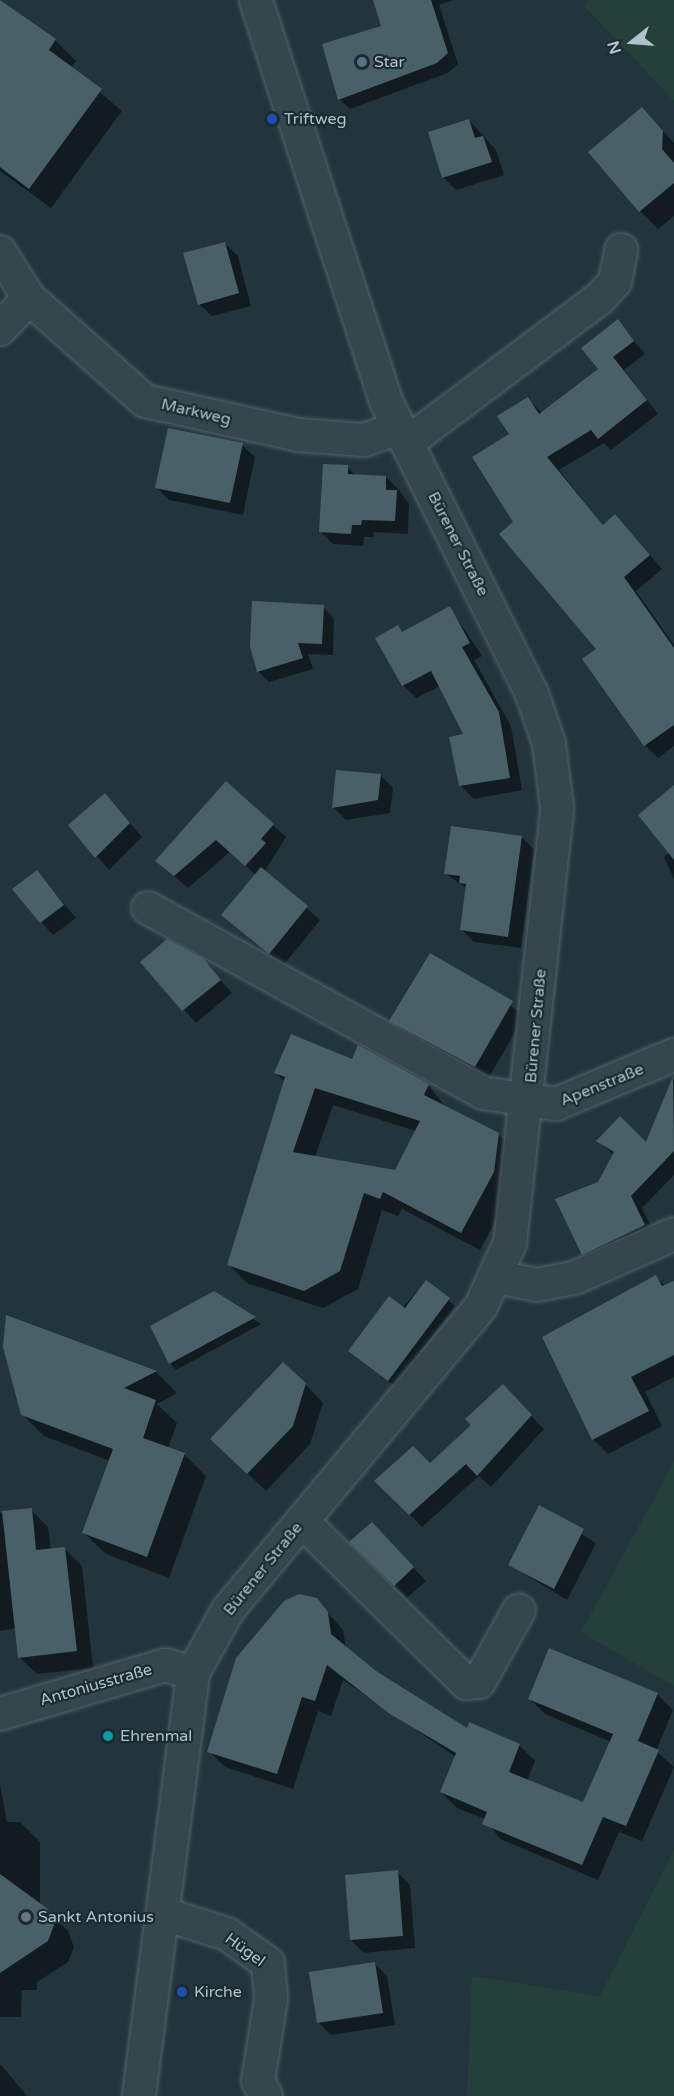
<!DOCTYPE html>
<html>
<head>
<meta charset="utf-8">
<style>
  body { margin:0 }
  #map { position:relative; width:674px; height:2096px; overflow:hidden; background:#22353d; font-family:"Varela Round",sans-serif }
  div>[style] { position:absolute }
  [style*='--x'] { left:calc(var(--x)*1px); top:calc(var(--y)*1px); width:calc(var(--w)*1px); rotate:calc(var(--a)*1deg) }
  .green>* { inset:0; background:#25403b }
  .shadow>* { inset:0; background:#0007 }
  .building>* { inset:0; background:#4a6069 }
  .roads { filter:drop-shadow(0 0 2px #54646b) drop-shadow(0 0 2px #54646b) }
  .minor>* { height:32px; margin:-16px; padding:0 16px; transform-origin:16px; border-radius:16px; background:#36464d }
  .dots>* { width:16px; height:16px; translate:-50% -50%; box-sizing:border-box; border:3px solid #1b2b32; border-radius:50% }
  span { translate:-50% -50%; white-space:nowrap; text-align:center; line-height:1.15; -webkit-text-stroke:4.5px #1b2b32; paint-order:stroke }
  .poi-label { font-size:16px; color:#b1c1c9 }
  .left { translate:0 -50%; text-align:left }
  .street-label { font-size:16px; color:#b1c1c9 }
  .north { position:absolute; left:602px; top:12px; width:60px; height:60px; -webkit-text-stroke:4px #1b2b32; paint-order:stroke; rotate:253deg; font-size:16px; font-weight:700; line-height:24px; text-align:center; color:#b1c1c9 }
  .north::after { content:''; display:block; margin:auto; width:21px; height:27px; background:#b1c1c9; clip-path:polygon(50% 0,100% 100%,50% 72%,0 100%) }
</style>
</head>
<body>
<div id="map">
  <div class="green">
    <div style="clip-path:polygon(590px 0,674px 0,674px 101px,584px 6px)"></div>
    <div style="clip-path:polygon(674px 1462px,674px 1686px,581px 1632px)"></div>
    <div style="clip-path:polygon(674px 1850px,674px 2096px,467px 2096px,472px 1976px,600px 1996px)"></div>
  </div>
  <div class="shadow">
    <div style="clip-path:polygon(0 0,55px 40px,76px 61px,71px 68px,122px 111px,51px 208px,0 171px)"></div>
    <div style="clip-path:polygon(375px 0,453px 0,439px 5px,458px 64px,448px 73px,350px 109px,339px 99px,383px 27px)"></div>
    <div style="clip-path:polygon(642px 109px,674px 143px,674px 216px,658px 229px,640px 211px)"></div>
    <div style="clip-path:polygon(469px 120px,496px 150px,504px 175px,456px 190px,443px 177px)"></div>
    <div style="clip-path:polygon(225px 244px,238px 256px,251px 306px,212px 316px,199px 304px)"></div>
    <div style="clip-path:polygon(617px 321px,645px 354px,624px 370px,658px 414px,611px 450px,604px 443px,559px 470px,604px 526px,628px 529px,662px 569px,636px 591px,674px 645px,674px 746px,658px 758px,645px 745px,598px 649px,515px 522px,511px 434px,528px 398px,542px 413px,600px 369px)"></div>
    <div style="clip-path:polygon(242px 445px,255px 457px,243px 515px,169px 500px,157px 488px)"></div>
    <div style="clip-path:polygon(347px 467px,356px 476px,386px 477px,399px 490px,409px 504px,408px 534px,374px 532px,373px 537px,364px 537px,363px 546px,333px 544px,320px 531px)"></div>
    <div style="clip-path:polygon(323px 607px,334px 618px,333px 655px,308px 654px,313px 669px,269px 682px,258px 671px)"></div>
    <div style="clip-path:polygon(450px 608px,482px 656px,474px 660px,511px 726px,522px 790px,474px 799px,461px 786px,451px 738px,466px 735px,440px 686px,416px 698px,403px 685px,398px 627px,404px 633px)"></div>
    <div style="clip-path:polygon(381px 776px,393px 788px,390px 813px,346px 820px,333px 807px)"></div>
    <div style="clip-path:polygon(226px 783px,286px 837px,264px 872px,320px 920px,283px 966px,223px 915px,256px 875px,230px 852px,188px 888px,157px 861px)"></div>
    <div style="clip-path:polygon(674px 787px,674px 879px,664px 857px,670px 852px)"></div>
    <div style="clip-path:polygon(117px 808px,142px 837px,109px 870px,70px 826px)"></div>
    <div style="clip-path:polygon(522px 837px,534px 850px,521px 948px,474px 942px,461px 929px,466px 888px,446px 874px)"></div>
    <div style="clip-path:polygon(37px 872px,76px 918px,53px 935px,41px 922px)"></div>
    <div style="clip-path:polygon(431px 955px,525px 1015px,488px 1079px,404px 1033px,391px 1020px)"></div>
    <div style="clip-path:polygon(203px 961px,232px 993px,196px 1023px,142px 962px)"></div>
    <div style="clip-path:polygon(evenodd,276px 1073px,428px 1085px,445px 1106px,498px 1134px,516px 1152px,512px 1190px,480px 1250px,402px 1209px,398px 1216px,382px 1210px,358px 1289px,323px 1308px,247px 1283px,229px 1265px,285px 1082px,276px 1073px,333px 1105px,416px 1131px,396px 1172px,315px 1157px,333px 1105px)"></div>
    <div style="clip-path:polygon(674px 1078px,674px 1175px,642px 1208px,656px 1237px,595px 1266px,583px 1254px,599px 1183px,614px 1155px,598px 1141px,646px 1145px)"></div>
    <div style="clip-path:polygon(656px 1277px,665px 1286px,674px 1282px,674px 1377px,645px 1392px,662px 1426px,608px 1454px,593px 1439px)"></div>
    <div style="clip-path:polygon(426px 1282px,455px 1306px,395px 1386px,356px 1357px)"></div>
    <div style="clip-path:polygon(214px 1293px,261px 1324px,176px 1370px,170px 1363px)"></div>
    <div style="clip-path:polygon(8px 1317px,156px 1372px,177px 1393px,157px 1404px,177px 1423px,168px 1448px,184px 1454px,206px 1476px,169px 1578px,106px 1554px,84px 1533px,110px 1461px,44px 1436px,22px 1414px)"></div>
    <div style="clip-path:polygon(305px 1384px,323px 1403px,310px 1444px,266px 1491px,230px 1457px)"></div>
    <div style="clip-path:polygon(515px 1399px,544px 1429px,491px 1487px,479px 1476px,422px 1527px,377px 1481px,430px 1465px)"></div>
    <div style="clip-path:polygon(540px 1507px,596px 1543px,567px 1600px,510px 1565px)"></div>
    <div style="clip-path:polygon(31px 1510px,48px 1527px,51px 1550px,65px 1549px,82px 1566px,93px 1668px,37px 1674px,19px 1657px,17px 1628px,0 1631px,0 1513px)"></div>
    <div style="clip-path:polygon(384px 1537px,426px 1581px,407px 1598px,351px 1542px)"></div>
    <div style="clip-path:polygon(316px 1599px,343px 1630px,346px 1648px,375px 1672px,468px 1731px,519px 1745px,535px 1761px,527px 1781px,583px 1804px,611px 1742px,545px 1714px,530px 1699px,657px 1694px,673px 1710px,656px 1751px,674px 1767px,642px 1841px,619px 1832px,598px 1880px,500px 1839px,485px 1819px,457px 1808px,441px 1792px,456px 1757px,343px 1680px,331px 1716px,318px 1711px,293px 1789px,225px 1767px,209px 1751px)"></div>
    <div style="clip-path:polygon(0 1784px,7px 1822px,20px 1822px,40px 1842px,40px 1904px,68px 1931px,74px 1947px,68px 1962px,37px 1982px,37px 1990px,22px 1990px,21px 2017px,0 2017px)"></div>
    <div style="clip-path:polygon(397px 1872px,410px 1885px,415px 1948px,364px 1953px,351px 1940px)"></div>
    <div style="clip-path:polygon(374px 1963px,387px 1976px,395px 2025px,331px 2035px,318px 2022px)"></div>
    <div style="clip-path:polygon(0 2064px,2px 2066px,27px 2096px,0 2096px)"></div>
  </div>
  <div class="building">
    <div style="clip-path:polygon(0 0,56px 39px,49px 50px,102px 89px,29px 189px,0 167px)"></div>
    <div style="clip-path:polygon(373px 0,431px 0,448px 53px,437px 63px,338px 100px,322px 44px,381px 26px)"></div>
    <div style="clip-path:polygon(642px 107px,663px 131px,662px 149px,674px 163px,674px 183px,639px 212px,588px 152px)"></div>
    <div style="clip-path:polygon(469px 119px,475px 138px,483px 136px,492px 162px,442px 178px,428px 132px)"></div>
    <div style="clip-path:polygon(225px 242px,239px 293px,198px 305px,183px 253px)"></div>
    <div style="clip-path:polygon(618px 319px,634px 341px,613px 357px,647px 400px,598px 439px,591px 430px,547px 457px,603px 525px,615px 514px,650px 555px,624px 577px,674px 648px,674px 725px,644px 746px,582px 659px,596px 649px,499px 534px,513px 522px,472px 457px,509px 434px,497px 416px,528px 397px,539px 414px,598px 369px,581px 348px)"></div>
    <div style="clip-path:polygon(168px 428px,243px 443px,230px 503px,155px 488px)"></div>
    <div style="clip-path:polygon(323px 464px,348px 465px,348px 474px,386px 476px,386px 490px,397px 490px,395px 521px,362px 520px,361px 525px,352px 525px,351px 534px,319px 532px)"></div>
    <div style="clip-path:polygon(252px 601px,324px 605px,322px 644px,298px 643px,303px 658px,257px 672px,250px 646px)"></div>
    <div style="clip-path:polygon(450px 606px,470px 643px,462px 647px,499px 712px,510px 778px,459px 786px,449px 737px,463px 734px,431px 671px,402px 686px,375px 638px,398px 625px,402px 632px)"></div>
    <div style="clip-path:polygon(336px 770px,381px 774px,378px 800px,332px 808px)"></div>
    <div style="clip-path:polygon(226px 781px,274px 824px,261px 839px,266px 843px,245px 866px,216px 840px,174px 876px,155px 861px)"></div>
    <div style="clip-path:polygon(674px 785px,674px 860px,638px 815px)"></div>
    <div style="clip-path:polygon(105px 793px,130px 823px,95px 858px,68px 825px)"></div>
    <div style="clip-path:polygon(451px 826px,522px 836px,508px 937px,460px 930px,466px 884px,459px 883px,460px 876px,444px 874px)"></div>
    <div style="clip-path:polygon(261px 867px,308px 906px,269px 954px,221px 915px)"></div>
    <div style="clip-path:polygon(37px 870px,64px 905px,40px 923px,12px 889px)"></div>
    <div style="clip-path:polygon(167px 939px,204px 959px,221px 980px,182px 1011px,140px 962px)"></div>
    <div style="clip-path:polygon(430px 953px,513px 1001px,475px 1067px,389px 1021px)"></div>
    <div style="clip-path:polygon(evenodd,291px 1034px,352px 1059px,358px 1045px,429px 1084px,424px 1095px,499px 1133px,494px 1172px,461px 1233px,383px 1192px,380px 1199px,364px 1193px,340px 1271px,304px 1291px,227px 1265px,285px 1077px,274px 1073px,291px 1034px,315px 1088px,420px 1121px,395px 1170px,293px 1152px,315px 1088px)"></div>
    <div style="clip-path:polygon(673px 1076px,674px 1151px,631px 1196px,645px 1225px,582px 1255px,555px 1199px,598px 1182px,614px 1152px,596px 1141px,620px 1116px,646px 1142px)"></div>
    <div style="clip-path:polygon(656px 1275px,662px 1286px,674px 1281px,674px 1355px,631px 1377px,649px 1411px,592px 1440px,542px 1337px)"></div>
    <div style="clip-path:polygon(426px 1280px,450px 1298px,388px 1381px,348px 1351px,389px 1296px,405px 1308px)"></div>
    <div style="clip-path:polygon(214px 1291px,256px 1317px,169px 1364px,150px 1326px)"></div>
    <div style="clip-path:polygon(6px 1315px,157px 1371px,124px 1388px,156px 1400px,143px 1438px,185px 1453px,147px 1557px,82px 1533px,113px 1449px,21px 1415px,3px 1347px)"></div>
    <div style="clip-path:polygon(283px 1362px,306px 1383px,293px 1426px,247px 1474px,210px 1439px)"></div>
    <div style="clip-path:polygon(503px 1384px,532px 1415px,477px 1476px,466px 1464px,409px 1515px,374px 1481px,413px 1446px,430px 1463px,471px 1425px,465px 1419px)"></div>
    <div style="clip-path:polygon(539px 1505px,584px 1529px,554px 1589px,508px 1565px)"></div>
    <div style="clip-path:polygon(32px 1508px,36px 1550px,65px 1547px,77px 1651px,18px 1658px,2px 1511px)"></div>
    <div style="clip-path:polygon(372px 1522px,414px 1567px,394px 1586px,349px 1542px)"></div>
    <div style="clip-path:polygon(299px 1594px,317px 1598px,328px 1612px,331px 1634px,376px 1671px,467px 1728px,469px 1722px,520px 1744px,509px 1772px,583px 1802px,613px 1734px,528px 1699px,549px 1648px,658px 1693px,638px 1741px,659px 1750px,626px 1826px,603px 1817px,582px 1865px,482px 1824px,487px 1812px,440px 1792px,456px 1753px,390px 1714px,327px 1665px,315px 1701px,302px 1697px,277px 1774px,207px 1752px,236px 1658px,284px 1601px)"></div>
    <div style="clip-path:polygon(398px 1870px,403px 1936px,350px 1940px,345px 1875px)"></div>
    <div style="clip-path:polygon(0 1874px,48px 1909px,54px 1925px,48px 1941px,0 1973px)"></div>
    <div style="clip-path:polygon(375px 1962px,383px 2013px,317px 2023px,309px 1972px)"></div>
  </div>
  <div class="roads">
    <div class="minor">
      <div style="--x:0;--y:252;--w:54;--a:57.8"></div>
      <div style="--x:0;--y:329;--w:42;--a:-46.9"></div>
      <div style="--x:29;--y:298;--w:155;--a:41.6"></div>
      <div style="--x:145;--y:401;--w:157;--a:12.5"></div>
      <div style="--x:298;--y:435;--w:66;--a:4.3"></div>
      <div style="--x:364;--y:440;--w:37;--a:-19"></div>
      <div style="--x:407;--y:443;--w:240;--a:-36.9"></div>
      <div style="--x:599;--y:299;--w:23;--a:-47"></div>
      <div style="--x:615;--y:282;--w:33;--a:-79"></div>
      <div style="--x:148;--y:908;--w:383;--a:28.9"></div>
      <div style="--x:483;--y:1093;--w:74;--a:8.6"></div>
      <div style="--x:556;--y:1104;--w:128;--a:-22.6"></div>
      <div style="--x:497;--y:1277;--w:41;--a:11.3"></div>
      <div style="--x:537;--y:1285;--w:38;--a:-11"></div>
      <div style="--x:574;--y:1278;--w:109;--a:-23.7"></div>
      <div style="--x:302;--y:1521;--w:231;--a:44.6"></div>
      <div style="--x:466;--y:1683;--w:13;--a:-4"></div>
      <div style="--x:479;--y:1682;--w:82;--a:-60.9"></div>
      <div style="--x:0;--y:1714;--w:172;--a:-16.5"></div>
      <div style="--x:165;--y:1665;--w:29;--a:16"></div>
      <div style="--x:164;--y:1914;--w:66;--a:17.6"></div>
      <div style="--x:227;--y:1934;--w:50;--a:35.3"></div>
      <div style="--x:268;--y:1963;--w:36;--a:85"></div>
      <div style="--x:271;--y:1999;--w:83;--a:99"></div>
      <div style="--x:258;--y:2081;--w:17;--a:62"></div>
      <div style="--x:139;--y:2096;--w:426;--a:-82.7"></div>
      <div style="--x:193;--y:1673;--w:72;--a:-60.9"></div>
      <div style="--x:228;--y:1610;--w:396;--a:-50.2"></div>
      <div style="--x:481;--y:1306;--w:69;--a:-65.3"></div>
      <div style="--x:510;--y:1243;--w:439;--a:-83.8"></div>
      <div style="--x:557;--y:807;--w:64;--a:-97.2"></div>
      <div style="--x:549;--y:744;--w:53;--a:-108.8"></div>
      <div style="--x:532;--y:694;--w:327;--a:-116.5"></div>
      <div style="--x:386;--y:401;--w:422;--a:-108"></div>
    </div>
  </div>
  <div class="dots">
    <div style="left:362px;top:62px;background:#5c6f8a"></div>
    <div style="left:272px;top:119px;background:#1a4fb4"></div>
    <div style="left:108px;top:1736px;background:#0f9aa8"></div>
    <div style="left:26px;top:1917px;background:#6b7280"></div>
    <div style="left:182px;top:1992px;background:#1a4fb4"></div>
  </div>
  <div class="poi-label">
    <span class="left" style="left:374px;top:62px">Star</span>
    <span class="left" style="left:284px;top:119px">Triftweg</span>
    <span class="left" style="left:120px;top:1736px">Ehrenmal</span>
    <span class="left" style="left:38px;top:1917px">Sankt Antonius</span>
    <span class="left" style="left:194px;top:1992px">Kirche</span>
  </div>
  <div class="street-label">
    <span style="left:196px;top:412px;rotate:13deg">Markweg</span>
    <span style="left:458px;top:544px;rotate:63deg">Bürener Straße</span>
    <span style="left:536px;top:1026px;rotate:-85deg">Bürener Straße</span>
    <span style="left:602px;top:1085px;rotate:-22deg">Apenstraße</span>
    <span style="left:263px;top:1569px;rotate:-51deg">Bürener Straße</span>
    <span style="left:96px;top:1685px;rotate:-16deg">Antoniusstraße</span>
    <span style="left:245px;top:1950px;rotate:36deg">Hügel</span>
  </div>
  <div class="north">N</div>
</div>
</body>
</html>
